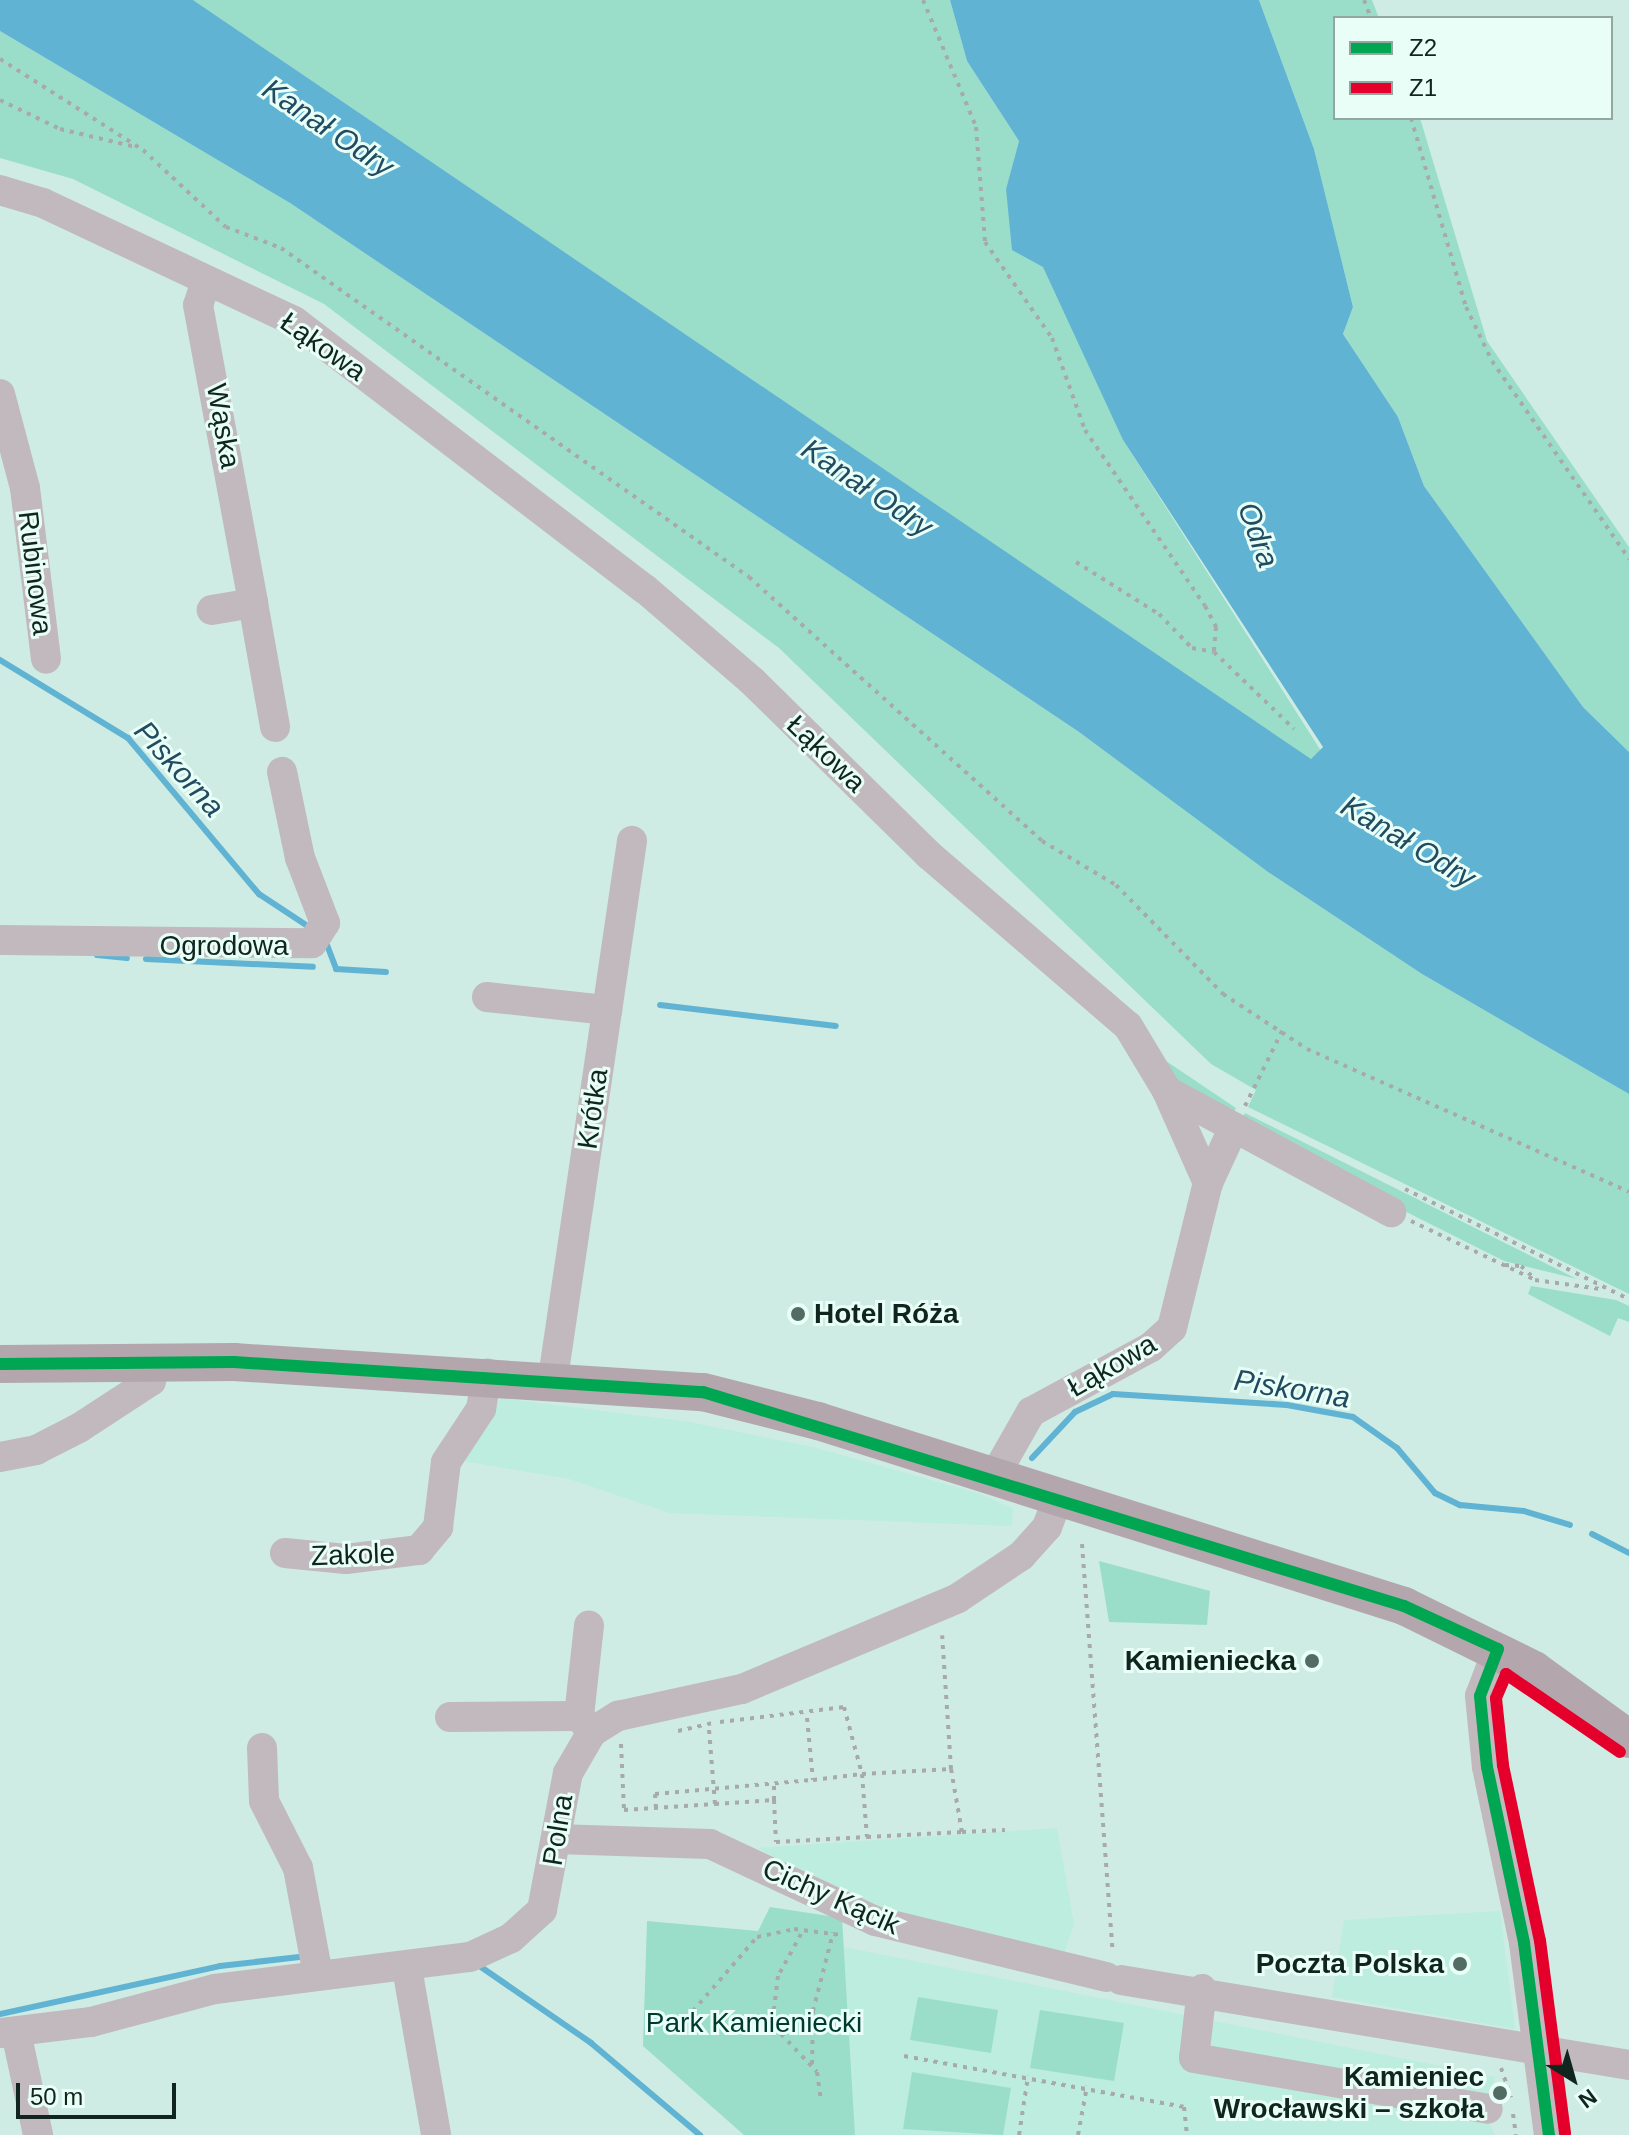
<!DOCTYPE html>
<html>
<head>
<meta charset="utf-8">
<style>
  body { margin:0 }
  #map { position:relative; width:1629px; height:2135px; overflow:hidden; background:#ceece3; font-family:Arial,sans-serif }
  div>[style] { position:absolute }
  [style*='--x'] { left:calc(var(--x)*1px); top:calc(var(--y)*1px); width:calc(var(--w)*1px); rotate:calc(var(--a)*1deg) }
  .built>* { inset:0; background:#bcedde }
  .green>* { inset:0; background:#9adeca }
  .water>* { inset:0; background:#60b3d2 }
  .stream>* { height:6px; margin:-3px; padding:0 3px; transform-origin:3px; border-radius:3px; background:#60b3d2 }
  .path>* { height:4px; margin-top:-2px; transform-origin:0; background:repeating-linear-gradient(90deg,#a8aaaa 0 4px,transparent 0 10px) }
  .minor>* { height:30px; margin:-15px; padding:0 15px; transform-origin:15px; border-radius:15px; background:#c1b9bd }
  .major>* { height:38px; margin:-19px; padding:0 19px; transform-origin:19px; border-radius:19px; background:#b3a7ad }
  .bus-1>* { height:12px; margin:-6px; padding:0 6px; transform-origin:6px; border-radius:6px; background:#00a651 }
  .bus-2>* { height:12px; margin:-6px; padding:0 6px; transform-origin:6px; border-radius:6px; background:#e4002b }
  .dots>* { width:22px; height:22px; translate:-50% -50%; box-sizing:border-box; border:4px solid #e8fef6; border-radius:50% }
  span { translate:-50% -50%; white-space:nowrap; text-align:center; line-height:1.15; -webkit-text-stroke:6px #e8fef6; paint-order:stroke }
  .street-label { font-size:28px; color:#0f251e }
  .poi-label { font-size:28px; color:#0f251e; font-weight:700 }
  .left { translate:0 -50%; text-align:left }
  .right { translate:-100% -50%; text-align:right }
  .park-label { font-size:28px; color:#00392d }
  .water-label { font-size:30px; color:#214b60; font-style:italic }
  .legend { position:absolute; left:1333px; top:16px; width:280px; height:104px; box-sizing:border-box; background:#e8fef6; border:2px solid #91a7a0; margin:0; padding:10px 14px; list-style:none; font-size:24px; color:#0f251e }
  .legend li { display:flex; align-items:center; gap:16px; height:40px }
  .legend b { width:40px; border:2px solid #91a7a0 }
  .north { position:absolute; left:1533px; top:2039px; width:80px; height:80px; -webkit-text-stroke:6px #e8fef6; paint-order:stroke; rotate:143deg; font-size:22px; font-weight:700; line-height:32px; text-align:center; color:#0f251e }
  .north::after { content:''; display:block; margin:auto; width:28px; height:36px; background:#0f251e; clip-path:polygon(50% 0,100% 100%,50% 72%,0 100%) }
  .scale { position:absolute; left:16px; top:2083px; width:160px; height:36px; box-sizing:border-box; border:4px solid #0f251e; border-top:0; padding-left:10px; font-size:24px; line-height:28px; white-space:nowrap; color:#0f251e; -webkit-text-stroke:6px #e8fef6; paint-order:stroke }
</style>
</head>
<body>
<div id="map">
  <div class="built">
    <div style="clip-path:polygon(501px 1398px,689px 1422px,813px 1447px,981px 1494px,1013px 1509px,1012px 1526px,670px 1513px,569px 1479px,457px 1460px)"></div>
    <div style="clip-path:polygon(1057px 1828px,1074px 1924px,1063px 1956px,874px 1911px,758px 1848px)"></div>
    <div style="clip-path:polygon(1500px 1911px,1515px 2029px,1332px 1997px,1344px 1920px)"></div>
    <div style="clip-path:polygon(844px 1947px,1495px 2077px,1486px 2117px,1495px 2135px,855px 2135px)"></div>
  </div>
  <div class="green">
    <div style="clip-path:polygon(193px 0,950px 0,967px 61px,1019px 141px,1006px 189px,1023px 250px,1043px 266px,1064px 303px,1123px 440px,1323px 754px,1310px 759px)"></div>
    <div style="clip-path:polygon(1259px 0,1372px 0,1379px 18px,1335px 18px,1335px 118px,1420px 118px,1487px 341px,1629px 547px,1629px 752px,1583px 707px,1424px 486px,1398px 417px,1343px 334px,1353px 307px,1314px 149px)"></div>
    <div style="clip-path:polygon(0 31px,290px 203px,1079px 732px,1268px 872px,1422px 974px,1629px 1094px,1629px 1294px,1248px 1107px,1256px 1090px,1211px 1064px,779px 648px,324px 304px,73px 179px,0 158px)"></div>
    <div style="clip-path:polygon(1163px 1059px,1236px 1108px,1229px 1121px,1185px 1093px)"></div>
    <div style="clip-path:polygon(1245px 1113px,1577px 1279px,1504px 1261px,1237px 1127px)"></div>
    <div style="clip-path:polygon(1531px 1286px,1616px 1300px,1629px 1306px,1629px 1322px,1618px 1318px,1610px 1336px,1528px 1294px)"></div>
    <div style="clip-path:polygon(1099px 1561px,1210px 1591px,1207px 1625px,1109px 1622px)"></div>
    <div style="clip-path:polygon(770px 1907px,842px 1918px,855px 2135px,744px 2135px,643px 2046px,647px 1921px,758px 1931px)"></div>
    <div style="clip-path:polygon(918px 1997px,998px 2010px,991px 2053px,910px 2040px)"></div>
    <div style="clip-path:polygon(1040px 2010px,1124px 2023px,1114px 2081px,1030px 2068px)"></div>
    <div style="clip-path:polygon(912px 2072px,1011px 2088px,1003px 2135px,903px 2129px)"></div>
  </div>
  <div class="water">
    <div style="clip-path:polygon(0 0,193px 0,1311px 759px,1323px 747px,1123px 440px,1043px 267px,1012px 250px,1006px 189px,1019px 141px,967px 61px,950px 0,1259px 0,1314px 149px,1353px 307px,1343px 334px,1398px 417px,1424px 486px,1583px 707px,1629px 752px,1629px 1094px,1422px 974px,1268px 872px,1079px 732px,290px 203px,0 31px)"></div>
  </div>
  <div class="stream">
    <div style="--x:0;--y:660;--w:150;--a:31.4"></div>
    <div style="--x:128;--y:738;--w:204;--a:50"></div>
    <div style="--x:259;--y:894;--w:60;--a:33.4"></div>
    <div style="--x:327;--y:945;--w:26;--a:69"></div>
    <div style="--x:336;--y:969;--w:50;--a:3.4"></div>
    <div style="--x:97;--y:955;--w:30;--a:6"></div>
    <div style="--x:146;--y:959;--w:167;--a:2.7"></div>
    <div style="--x:660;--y:1005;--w:177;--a:6.8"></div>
    <div style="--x:1032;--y:1458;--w:63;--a:-46.9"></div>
    <div style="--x:1075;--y:1412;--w:42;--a:-25.3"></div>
    <div style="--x:1113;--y:1394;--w:174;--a:3.6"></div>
    <div style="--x:1287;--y:1405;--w:67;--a:10.3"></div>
    <div style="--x:1353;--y:1417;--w:54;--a:35.2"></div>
    <div style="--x:1397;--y:1448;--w:59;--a:49.8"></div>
    <div style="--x:1435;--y:1493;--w:28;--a:26"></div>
    <div style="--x:1460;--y:1505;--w:64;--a:5.4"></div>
    <div style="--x:1524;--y:1511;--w:48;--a:16.9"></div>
    <div style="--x:1592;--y:1534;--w:42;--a:27.2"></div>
    <div style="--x:481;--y:1967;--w:134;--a:34.6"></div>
    <div style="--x:591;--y:2043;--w:143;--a:40.2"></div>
    <div style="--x:0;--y:2014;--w:225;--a:-12.3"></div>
    <div style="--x:220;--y:1966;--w:80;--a:-6.5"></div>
  </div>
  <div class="path">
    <div style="--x:923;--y:0;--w:138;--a:67.3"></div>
    <div style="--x:976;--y:127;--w:115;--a:85.5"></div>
    <div style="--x:985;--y:242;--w:117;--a:55.1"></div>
    <div style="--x:1052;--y:338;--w:98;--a:70.3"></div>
    <div style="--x:1085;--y:430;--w:213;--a:55.7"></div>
    <div style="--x:1205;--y:606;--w:24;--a:62"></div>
    <div style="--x:1216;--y:627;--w:25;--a:95"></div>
    <div style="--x:1364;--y:0;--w:19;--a:69"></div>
    <div style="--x:0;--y:59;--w:169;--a:32.5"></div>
    <div style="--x:143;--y:150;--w:113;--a:42.9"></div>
    <div style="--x:226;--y:227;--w:59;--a:20.9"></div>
    <div style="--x:281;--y:248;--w:572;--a:35.11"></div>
    <div style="--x:749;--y:577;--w:394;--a:42"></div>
    <div style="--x:1042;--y:841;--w:86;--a:30.7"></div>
    <div style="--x:1116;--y:885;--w:153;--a:45.5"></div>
    <div style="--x:1223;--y:994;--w:100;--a:33.2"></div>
    <div style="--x:1307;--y:1049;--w:352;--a:23.9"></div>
    <div style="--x:0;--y:100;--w:67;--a:25.8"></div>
    <div style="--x:60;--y:129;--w:78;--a:13.3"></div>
    <div style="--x:1411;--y:118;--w:197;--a:73.8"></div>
    <div style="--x:1466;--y:307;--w:60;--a:64.3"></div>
    <div style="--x:1492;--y:361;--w:241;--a:55.3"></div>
    <div style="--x:1076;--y:562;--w:98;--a:32.1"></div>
    <div style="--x:1159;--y:614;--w:47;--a:45.9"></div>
    <div style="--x:1192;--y:648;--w:22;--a:10"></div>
    <div style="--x:1214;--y:652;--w:111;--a:43.9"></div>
    <div style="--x:1245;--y:1106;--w:84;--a:-63.7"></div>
    <div style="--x:1405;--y:1189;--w:250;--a:26.2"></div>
    <div style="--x:1411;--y:1221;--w:137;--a:25.4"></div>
    <div style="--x:1535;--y:1280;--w:66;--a:7.9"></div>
    <div style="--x:1505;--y:1265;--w:16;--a:4"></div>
    <div style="--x:1521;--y:1266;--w:18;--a:43"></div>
    <div style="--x:1082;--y:1544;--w:409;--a:85.7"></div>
    <div style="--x:807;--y:1718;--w:62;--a:84.5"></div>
    <div style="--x:813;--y:1780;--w:49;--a:-7"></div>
    <div style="--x:862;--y:1774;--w:63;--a:85.5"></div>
    <div style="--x:867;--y:1837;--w:95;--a:-3"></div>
    <div style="--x:720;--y:1722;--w:125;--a:-6.9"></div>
    <div style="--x:844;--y:1707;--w:69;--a:75"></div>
    <div style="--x:862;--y:1774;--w:89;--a:-3.2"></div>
    <div style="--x:951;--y:1769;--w:134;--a:-93.8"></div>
    <div style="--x:678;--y:1731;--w:35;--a:-13"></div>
    <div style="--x:621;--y:1744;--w:66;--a:87.4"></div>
    <div style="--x:624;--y:1810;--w:91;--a:-3.8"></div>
    <div style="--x:715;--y:1804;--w:75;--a:-94.6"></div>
    <div style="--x:951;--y:1769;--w:64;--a:80.1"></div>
    <div style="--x:962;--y:1832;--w:43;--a:-2.7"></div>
    <div style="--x:774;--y:1800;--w:42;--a:87.3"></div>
    <div style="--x:776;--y:1842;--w:91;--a:-3.1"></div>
    <div style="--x:715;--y:1804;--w:59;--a:-3.9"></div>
    <div style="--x:774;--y:1800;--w:17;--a:-90"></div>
    <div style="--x:656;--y:1808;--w:14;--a:-94"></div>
    <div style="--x:655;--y:1794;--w:159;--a:-5.1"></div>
    <div style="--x:801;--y:1934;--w:48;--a:118.7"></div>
    <div style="--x:778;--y:1976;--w:57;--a:97"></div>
    <div style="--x:771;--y:2033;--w:10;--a:6"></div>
    <div style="--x:781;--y:2034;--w:52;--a:46.5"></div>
    <div style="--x:817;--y:2072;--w:27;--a:82"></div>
    <div style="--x:693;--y:2011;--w:98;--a:-49.1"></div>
    <div style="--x:757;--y:1937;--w:38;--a:-12"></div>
    <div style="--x:794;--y:1929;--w:47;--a:7.3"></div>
    <div style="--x:904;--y:2056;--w:285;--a:10.3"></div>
    <div style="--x:1184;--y:2107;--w:28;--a:84"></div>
    <div style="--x:812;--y:2064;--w:53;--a:-88.9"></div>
    <div style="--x:813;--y:2011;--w:81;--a:-75.6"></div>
    <div style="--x:1501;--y:2068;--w:31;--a:71"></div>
    <div style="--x:1513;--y:2114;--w:21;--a:82"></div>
    <div style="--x:1019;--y:2135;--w:60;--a:-81.3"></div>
    <div style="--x:1078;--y:2135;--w:50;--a:-79.6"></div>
  </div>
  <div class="minor">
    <div style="--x:0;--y:190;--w:45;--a:16.8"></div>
    <div style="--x:43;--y:203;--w:277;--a:25.2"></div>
    <div style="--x:294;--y:321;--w:442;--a:37.4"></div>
    <div style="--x:645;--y:589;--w:141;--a:40.7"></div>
    <div style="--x:752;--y:681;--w:248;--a:44.5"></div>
    <div style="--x:929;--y:855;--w:262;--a:40.7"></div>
    <div style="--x:1128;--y:1026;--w:76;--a:59"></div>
    <div style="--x:1167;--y:1091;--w:255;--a:28.4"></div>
    <div style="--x:206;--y:281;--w:25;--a:108"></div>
    <div style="--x:198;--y:305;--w:303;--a:79.5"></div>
    <div style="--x:253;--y:603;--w:42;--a:170.3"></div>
    <div style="--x:0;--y:394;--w:97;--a:75.1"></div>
    <div style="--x:25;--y:488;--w:172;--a:83"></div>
    <div style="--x:253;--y:603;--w:126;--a:79.9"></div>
    <div style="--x:0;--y:940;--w:312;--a:0.6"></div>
    <div style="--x:312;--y:943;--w:24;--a:-57"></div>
    <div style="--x:325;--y:923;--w:70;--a:-111"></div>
    <div style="--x:300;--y:858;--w:88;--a:-101.8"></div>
    <div style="--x:487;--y:997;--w:121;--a:6.2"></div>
    <div style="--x:1167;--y:1091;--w:101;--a:66"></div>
    <div style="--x:553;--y:1378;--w:543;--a:-81.63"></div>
    <div style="--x:0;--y:1457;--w:37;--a:-11"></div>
    <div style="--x:36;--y:1450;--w:48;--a:-27.1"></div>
    <div style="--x:79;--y:1428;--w:86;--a:-33.1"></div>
    <div style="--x:151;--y:1381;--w:21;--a:-79"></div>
    <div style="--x:994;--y:1477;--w:75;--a:-60.4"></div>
    <div style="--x:1031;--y:1412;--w:136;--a:-28.4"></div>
    <div style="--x:1151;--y:1347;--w:28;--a:-42"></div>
    <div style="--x:1172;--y:1328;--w:149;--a:-76.1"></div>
    <div style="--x:1208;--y:1183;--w:60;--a:-65.2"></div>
    <div style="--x:285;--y:1553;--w:61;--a:5.6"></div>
    <div style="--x:346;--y:1559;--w:74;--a:-7"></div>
    <div style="--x:419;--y:1550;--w:30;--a:-50"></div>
    <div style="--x:438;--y:1527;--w:65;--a:-83"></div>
    <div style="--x:446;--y:1462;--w:64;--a:-56.6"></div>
    <div style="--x:481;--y:1409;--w:36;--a:-80"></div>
    <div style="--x:1498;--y:1649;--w:50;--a:111"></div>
    <div style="--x:1480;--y:1696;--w:71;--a:84.4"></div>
    <div style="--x:1487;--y:1767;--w:180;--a:78.1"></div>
    <div style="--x:1524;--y:1943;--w:194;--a:82.6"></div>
    <div style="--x:579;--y:1716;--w:91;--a:-83.7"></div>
    <div style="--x:450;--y:1717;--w:129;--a:-0.4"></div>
    <div style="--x:579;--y:1716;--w:21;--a:51"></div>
    <div style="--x:262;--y:1748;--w:53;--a:87.8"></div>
    <div style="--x:264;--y:1801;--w:75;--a:63.1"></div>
    <div style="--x:298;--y:1868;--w:109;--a:79.4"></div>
    <div style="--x:556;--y:1839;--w:154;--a:1.9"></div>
    <div style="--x:710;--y:1844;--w:182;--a:25"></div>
    <div style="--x:875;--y:1921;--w:238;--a:13.6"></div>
    <div style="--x:407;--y:1968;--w:169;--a:80.1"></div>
    <div style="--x:1121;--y:1980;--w:515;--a:9.5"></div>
    <div style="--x:1202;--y:1989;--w:69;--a:96.6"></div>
    <div style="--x:1194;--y:2058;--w:298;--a:9.8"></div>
    <div style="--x:16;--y:2032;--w:105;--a:77.9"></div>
    <div style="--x:0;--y:2033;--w:92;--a:-6.9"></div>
    <div style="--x:91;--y:2022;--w:128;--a:-14.9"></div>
    <div style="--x:215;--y:1989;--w:257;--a:-7.2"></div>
    <div style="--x:470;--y:1957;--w:45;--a:-24.9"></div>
    <div style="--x:511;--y:1938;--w:42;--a:-42.1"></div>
    <div style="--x:542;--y:1910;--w:139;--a:-79.3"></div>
    <div style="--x:568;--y:1773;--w:48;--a:-59.7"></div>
    <div style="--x:592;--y:1732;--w:31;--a:-32"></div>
    <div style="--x:618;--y:1716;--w:127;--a:-12.3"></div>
    <div style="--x:742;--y:1689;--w:234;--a:-22.8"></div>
    <div style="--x:958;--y:1598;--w:76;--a:-33.7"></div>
    <div style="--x:1021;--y:1556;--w:39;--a:-48"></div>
    <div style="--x:1047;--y:1527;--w:33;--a:-69"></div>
  </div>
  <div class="major">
    <div style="--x:0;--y:1364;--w:234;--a:-0.5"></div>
    <div style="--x:234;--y:1362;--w:470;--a:3.7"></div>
    <div style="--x:703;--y:1392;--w:119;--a:14.2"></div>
    <div style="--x:818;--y:1421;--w:615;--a:17.52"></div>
    <div style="--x:1404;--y:1606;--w:145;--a:26.2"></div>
    <div style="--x:1534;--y:1670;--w:117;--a:36"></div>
  </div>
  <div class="bus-1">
    <div style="--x:0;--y:1364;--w:234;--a:-0.5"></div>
    <div style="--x:234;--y:1362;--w:470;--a:3.7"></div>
    <div style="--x:703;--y:1392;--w:733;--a:16.98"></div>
    <div style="--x:1404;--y:1606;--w:103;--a:24.6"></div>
    <div style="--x:1498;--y:1649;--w:50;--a:111"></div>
    <div style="--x:1480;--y:1696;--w:71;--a:84.4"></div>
    <div style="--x:1487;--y:1767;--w:180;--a:78.1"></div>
    <div style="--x:1524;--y:1943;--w:194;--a:82.6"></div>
  </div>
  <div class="bus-2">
    <div style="--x:1565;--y:2133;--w:194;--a:-97.4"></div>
    <div style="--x:1540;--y:1941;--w:180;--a:-101.9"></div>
    <div style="--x:1503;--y:1765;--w:67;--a:-96"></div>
    <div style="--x:1496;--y:1698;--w:26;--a:-67"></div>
    <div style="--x:1506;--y:1674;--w:138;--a:34.4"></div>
  </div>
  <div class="dots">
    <div style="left:798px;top:1314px;background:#526b63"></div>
    <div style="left:1312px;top:1661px;background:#526b63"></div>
    <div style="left:1460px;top:1964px;background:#526b63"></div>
    <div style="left:1500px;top:2093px;background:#526b63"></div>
  </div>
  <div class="street-label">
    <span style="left:323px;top:347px;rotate:35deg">Łąkowa</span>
    <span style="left:223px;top:426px;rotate:80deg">Wąska</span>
    <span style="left:35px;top:573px;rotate:83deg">Rubinowa</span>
    <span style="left:826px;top:754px;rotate:44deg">Łąkowa</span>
    <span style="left:224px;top:946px">Ogrodowa</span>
    <span style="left:593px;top:1109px;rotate:-82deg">Krótka</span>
    <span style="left:1112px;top:1366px;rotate:-30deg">Łąkowa</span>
    <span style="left:353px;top:1555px;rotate:-2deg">Zakole</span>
    <span style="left:558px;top:1830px;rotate:-81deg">Polna</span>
    <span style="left:831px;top:1897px;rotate:24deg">Cichy Kącik</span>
  </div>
  <div class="poi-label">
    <span class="left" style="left:814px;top:1314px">Hotel Róża</span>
    <span class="right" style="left:1296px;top:1661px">Kamieniecka</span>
    <span class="right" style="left:1444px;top:1964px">Poczta Polska</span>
    <span class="right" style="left:1484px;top:2093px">Kamieniec<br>Wrocławski – szkoła</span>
  </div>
  <div class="park-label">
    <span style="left:754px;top:2023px">Park Kamieniecki</span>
  </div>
  <div class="water-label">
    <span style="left:328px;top:128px;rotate:34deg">Kanał Odry</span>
    <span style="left:867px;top:488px;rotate:34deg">Kanał Odry</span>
    <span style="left:1258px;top:535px;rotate:70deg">Odra</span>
    <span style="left:179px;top:769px;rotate:48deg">Piskorna</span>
    <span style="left:1408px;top:842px;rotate:31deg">Kanał Odry</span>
    <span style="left:1292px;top:1389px;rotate:9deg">Piskorna</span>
  </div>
  <ul class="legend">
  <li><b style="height:10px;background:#00a651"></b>Z2</li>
  <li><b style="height:10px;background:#e4002b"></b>Z1</li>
  </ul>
  <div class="north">N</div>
  <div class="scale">50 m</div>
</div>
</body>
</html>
